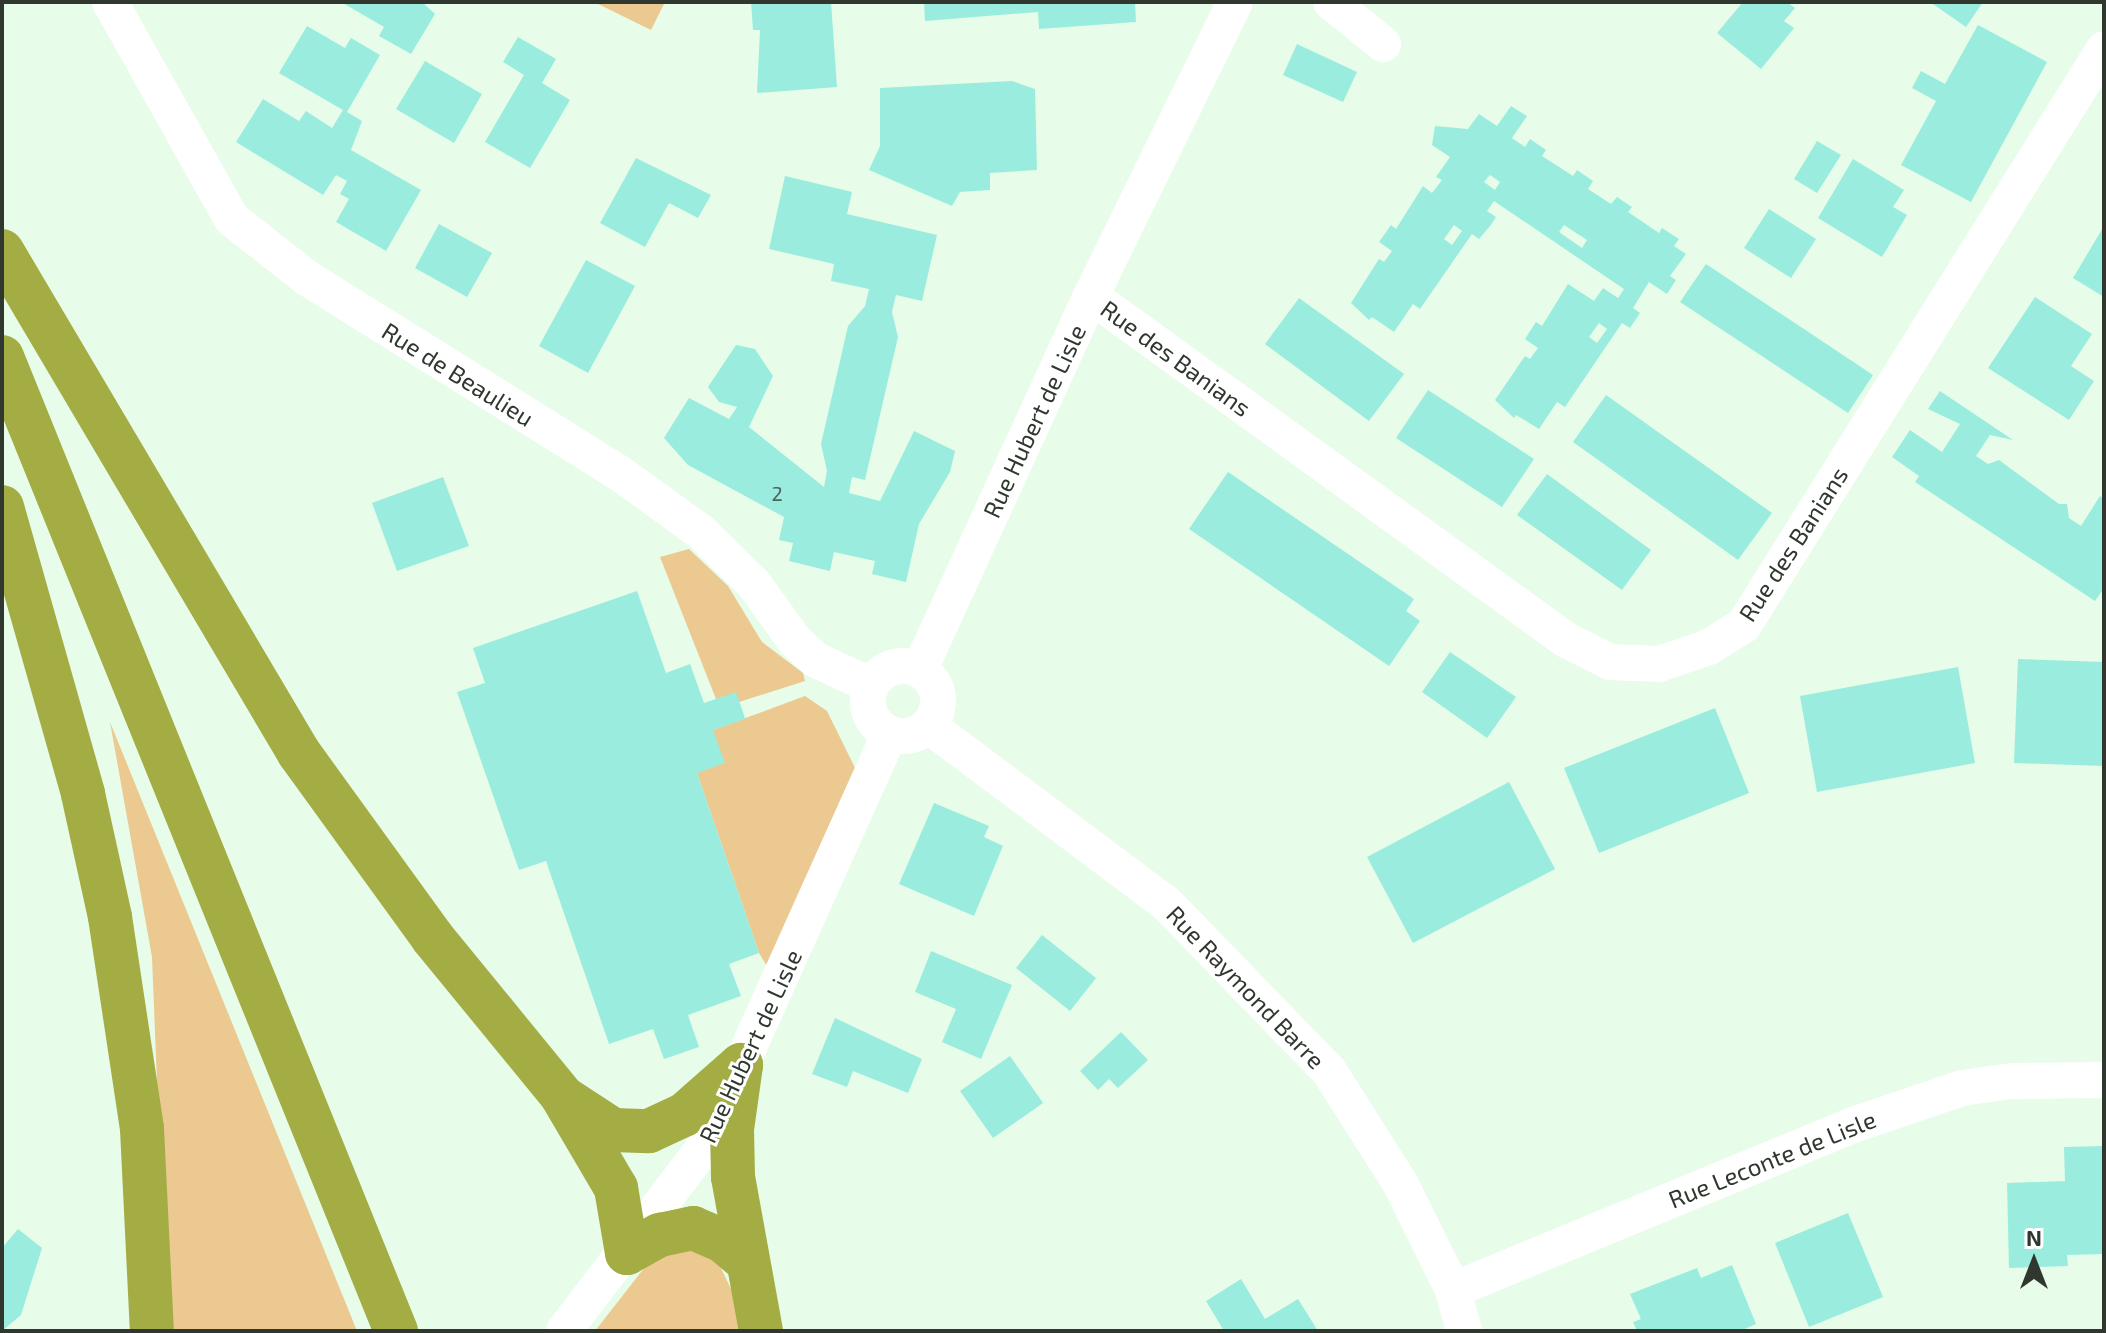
<!DOCTYPE html>
<html>
<head>
<meta charset="utf-8">
<style>
  body { margin:0 }
  #map { position:relative; width:2106px; height:1333px; overflow:hidden; background:#e7fce9; font-family:"Exo 2",sans-serif }
  div>[style] { position:absolute }
  [style*='--x'] { left:calc(var(--x)*1px); top:calc(var(--y)*1px); width:calc(var(--w)*1px); rotate:calc(var(--a)*1deg) }
  .green>* { inset:0; background:#ebc991 }
  .building>* { inset:0; background:#9aedde }
  .minor>* { height:36px; margin:-18px; padding:0 18px; transform-origin:18px; border-radius:18px; background:#fff }
  .minor>.ring { margin:-18px; padding:0; box-sizing:content-box; background:none; border:36px solid #fff; border-radius:50% }
  .highway>* { height:44px; margin:-22px; padding:0 22px; transform-origin:22px; border-radius:22px; background:#a3ad44 }
  span { translate:-50% -50%; white-space:nowrap; text-align:center; line-height:1.15; -webkit-text-stroke:6px #fff; paint-order:stroke }
  .number-label { font-size:20px; color:#4a645b }
  .number-label span { -webkit-text-stroke-width:0 }
  .street-label { font-size:24px; color:#2f372f }
  .frame { position:absolute; inset:0; border:4px solid #2f372f; pointer-events:none }
  .north { position:absolute; left:1994px; top:1221px; width:80px; height:80px; -webkit-text-stroke:6px #fff; paint-order:stroke; rotate:0deg; font-size:22px; font-weight:700; line-height:32px; text-align:center; color:#2f372f }
  .north::after { content:''; display:block; margin:auto; width:28px; height:36px; background:#2f372f; clip-path:polygon(50% 0,100% 100%,50% 72%,0 100%) }
</style>
</head>
<body>
<div id="map">
  <div class="green">
    <div style="clip-path:polygon(594px 2px,665px 2px,651px 30px)"></div>
    <div style="clip-path:polygon(689px 549px,728px 586px,762px 642px,803px 673px,805px 681px,739px 702px,716px 699px,660px 557px)"></div>
    <div style="clip-path:polygon(805px 696px,827px 711px,860px 778px,775px 979px,759px 953px,697px 773px,713px 730px)"></div>
    <div style="clip-path:polygon(110px 722px,357px 1331px,167px 1331px,152px 957px)"></div>
    <div style="clip-path:polygon(690px 1241px,719px 1264px,741px 1310px,744px 1331px,595px 1331px,652px 1258px)"></div>
  </div>
  <div class="building">
    <div style="clip-path:polygon(341px 2px,422px 2px,435px 14px,411px 54px,379px 36px,384px 27px)"></div>
    <div style="clip-path:polygon(751px 2px,831px 2px,837px 87px,757px 93px,760px 30px,753px 30px)"></div>
    <div style="clip-path:polygon(924px 2px,1135px 2px,1136px 22px,1039px 29px,1038px 12px,925px 21px)"></div>
    <div style="clip-path:polygon(1743px 2px,1787px 2px,1795px 8px,1784px 21px,1794px 28px,1761px 69px,1717px 33px)"></div>
    <div style="clip-path:polygon(1930px 2px,1983px 2px,1966px 27px)"></div>
    <div style="clip-path:polygon(1978px 25px,2047px 62px,1971px 202px,1901px 165px,1936px 101px,1912px 88px,1921px 71px,1945px 84px)"></div>
    <div style="clip-path:polygon(307px 26px,345px 48px,351px 38px,380px 55px,347px 112px,362px 121px,351px 150px,421px 190px,386px 251px,336px 222px,349px 199px,340px 194px,347px 181px,336px 175px,323px 195px,236px 142px,263px 99px,299px 121px,306px 111px,332px 128px,343px 110px,279px 73px)"></div>
    <div style="clip-path:polygon(518px 37px,556px 59px,542px 83px,570px 100px,530px 168px,485px 142px,524px 75px,503px 62px)"></div>
    <div style="clip-path:polygon(1297px 44px,1357px 72px,1343px 102px,1283px 75px)"></div>
    <div style="clip-path:polygon(425px 61px,482px 94px,454px 143px,396px 109px)"></div>
    <div style="clip-path:polygon(1012px 81px,1035px 89px,1037px 170px,990px 173px,990px 190px,960px 192px,952px 206px,869px 170px,880px 146px,880px 88px)"></div>
    <div style="clip-path:polygon(evenodd,1511px 106px,1527px 116px,1512px 138px,1525px 147px,1530px 139px,1546px 150px,1542px 156px,1573px 176px,1577px 170px,1593px 181px,1588px 189px,1611px 204px,1617px 197px,1632px 207px,1628px 212px,1659px 233px,1662px 228px,1679px 239px,1674px 246px,1686px 254px,1670px 276px,1676px 280px,1667px 294px,1649px 282px,1633px 308px,1640px 313px,1630px 328px,1622px 323px,1565px 407px,1557px 402px,1539px 429px,1516px 415px,1514px 418px,1495px 400px,1525px 356px,1530px 359px,1538px 348px,1525px 339px,1536px 322px,1542px 326px,1568px 284px,1594px 301px,1603px 288px,1618px 298px,1624px 289px,1494px 201px,1487px 211px,1496px 217px,1490px 226px,1479px 239px,1472px 234px,1420px 309px,1413px 304px,1394px 332px,1372px 317px,1369px 320px,1351px 303px,1379px 259px,1384px 262px,1392px 251px,1379px 242px,1391px 225px,1396px 229px,1423px 186px,1432px 193px,1442px 180px,1436px 177px,1450px 157px,1432px 145px,1435px 126px,1468px 129px,1479px 114px,1497px 126px,1511px 106px,1490px 175px,1500px 182px,1495px 190px,1484px 182px,1490px 175px,1511px 106px,1454px 225px,1462px 231px,1452px 245px,1444px 239px,1454px 225px,1511px 106px,1564px 225px,1587px 240px,1582px 248px,1559px 232px,1564px 225px,1511px 106px,1599px 323px,1607px 329px,1597px 343px,1589px 337px,1599px 323px)"></div>
    <div style="clip-path:polygon(1817px 141px,1841px 155px,1817px 193px,1794px 179px)"></div>
    <div style="clip-path:polygon(636px 158px,711px 195px,698px 218px,669px 203px,645px 247px,600px 223px)"></div>
    <div style="clip-path:polygon(1853px 159px,1904px 190px,1893px 207px,1907px 215px,1882px 257px,1818px 218px)"></div>
    <div style="clip-path:polygon(785px 176px,852px 192px,847px 214px,937px 235px,922px 301px,896px 295px,892px 312px,898px 337px,865px 480px,852px 477px,849px 493px,880px 501px,914px 431px,955px 451px,950px 472px,919px 524px,906px 582px,872px 574px,875px 561px,834px 552px,830px 571px,789px 561px,793px 543px,779px 540px,784px 517px,688px 465px,664px 438px,689px 398px,729px 419px,737px 407px,719px 402px,708px 387px,736px 345px,755px 349px,773px 376px,749px 427px,824px 487px,827px 471px,821px 444px,848px 326px,865px 306px,869px 289px,831px 281px,834px 264px,769px 249px)"></div>
    <div style="clip-path:polygon(1769px 209px,1816px 239px,1791px 278px,1744px 248px)"></div>
    <div style="clip-path:polygon(439px 224px,492px 253px,467px 297px,415px 268px)"></div>
    <div style="clip-path:polygon(2104px 226px,2104px 297px,2073px 278px)"></div>
    <div style="clip-path:polygon(586px 260px,635px 286px,588px 373px,539px 346px)"></div>
    <div style="clip-path:polygon(1706px 264px,1873px 375px,1848px 413px,1680px 302px)"></div>
    <div style="clip-path:polygon(2035px 297px,2092px 334px,2071px 366px,2094px 381px,2069px 420px,1988px 368px)"></div>
    <div style="clip-path:polygon(1299px 298px,1404px 374px,1369px 421px,1265px 344px)"></div>
    <div style="clip-path:polygon(1428px 390px,1534px 459px,1502px 507px,1396px 438px)"></div>
    <div style="clip-path:polygon(1940px 391px,2013px 440px,1990px 435px,1976px 456px,1988px 464px,1999px 460px,2059px 504px,2067px 504px,2069px 518px,2081px 526px,2100px 496px,2104px 499px,2104px 588px,2095px 601px,1915px 482px,1919px 476px,1892px 457px,1910px 430px,1942px 452px,1960px 424px,1928px 409px)"></div>
    <div style="clip-path:polygon(1606px 395px,1772px 513px,1738px 560px,1573px 442px)"></div>
    <div style="clip-path:polygon(1228px 472px,1414px 599px,1406px 611px,1420px 621px,1389px 666px,1189px 529px)"></div>
    <div style="clip-path:polygon(1547px 474px,1651px 550px,1622px 590px,1517px 515px)"></div>
    <div style="clip-path:polygon(443px 477px,469px 546px,397px 571px,372px 503px)"></div>
    <div style="clip-path:polygon(637px 591px,666px 673px,690px 664px,704px 703px,736px 692px,744px 715px,745px 719px,713px 730px,725px 763px,697px 773px,759px 953px,729px 964px,741px 996px,688px 1015px,699px 1047px,664px 1059px,653px 1029px,609px 1044px,546px 861px,519px 870px,457px 692px,485px 683px,473px 648px)"></div>
    <div style="clip-path:polygon(1450px 652px,1516px 697px,1487px 738px,1422px 692px)"></div>
    <div style="clip-path:polygon(2018px 659px,2104px 662px,2104px 766px,2014px 763px)"></div>
    <div style="clip-path:polygon(1958px 667px,1975px 763px,1817px 792px,1800px 696px)"></div>
    <div style="clip-path:polygon(1715px 708px,1749px 793px,1599px 853px,1564px 768px)"></div>
    <div style="clip-path:polygon(1509px 782px,1555px 869px,1413px 943px,1367px 857px)"></div>
    <div style="clip-path:polygon(934px 803px,989px 826px,984px 837px,1003px 846px,974px 916px,899px 884px)"></div>
    <div style="clip-path:polygon(1042px 935px,1096px 978px,1070px 1011px,1016px 968px)"></div>
    <div style="clip-path:polygon(931px 951px,1012px 985px,981px 1059px,942px 1042px,956px 1009px,915px 992px)"></div>
    <div style="clip-path:polygon(835px 1018px,922px 1059px,908px 1093px,853px 1071px,847px 1087px,812px 1074px)"></div>
    <div style="clip-path:polygon(1121px 1032px,1148px 1060px,1118px 1088px,1109px 1079px,1098px 1090px,1080px 1071px)"></div>
    <div style="clip-path:polygon(1010px 1056px,1043px 1103px,993px 1138px,960px 1091px)"></div>
    <div style="clip-path:polygon(2104px 1146px,2104px 1254px,2067px 1255px,2068px 1266px,2009px 1268px,2007px 1183px,2065px 1181px,2064px 1147px)"></div>
    <div style="clip-path:polygon(1848px 1213px,1883px 1297px,1809px 1327px,1775px 1243px)"></div>
    <div style="clip-path:polygon(18px 1229px,42px 1248px,21px 1315px,2px 1331px,2px 1248px)"></div>
    <div style="clip-path:polygon(1732px 1265px,1756px 1324px,1740px 1331px,1637px 1331px,1633px 1322px,1641px 1319px,1630px 1294px,1697px 1268px,1701px 1278px)"></div>
    <div style="clip-path:polygon(1241px 1279px,1265px 1319px,1298px 1299px,1318px 1331px,1224px 1331px,1206px 1301px)"></div>
  </div>
  <div class="minor">
    <div style="--x:110;--y:2;--w:249;--a:60.7"></div>
    <div style="--x:232;--y:219;--w:95;--a:38.2"></div>
    <div style="--x:307;--y:278;--w:367;--a:32"></div>
    <div style="--x:618;--y:472;--w:102;--a:35.9"></div>
    <div style="--x:701;--y:532;--w:74;--a:44.5"></div>
    <div style="--x:754;--y:584;--w:70;--a:54.3"></div>
    <div style="--x:795;--y:641;--w:28;--a:42"></div>
    <div style="--x:816;--y:660;--w:60;--a:24.8"></div>
    <div style="--x:1331;--y:2;--w:67;--a:38.9"></div>
    <div style="--x:1091;--y:296;--w:586;--a:35.91"></div>
    <div style="--x:1566;--y:640;--w:49;--a:26.6"></div>
    <div style="--x:1610;--y:662;--w:49;--a:2.3"></div>
    <div style="--x:1659;--y:664;--w:53;--a:-18.8"></div>
    <div style="--x:1709;--y:647;--w:41;--a:-32.2"></div>
    <div style="--x:1744;--y:625;--w:679;--a:-57.99"></div>
    <div class="ring" style="left:868px;top:666px;width:34px;height:34px"></div>
    <div style="--x:920;--y:669;--w:410;--a:-65.4"></div>
    <div style="--x:1091;--y:296;--w:327;--a:-63.9"></div>
    <div style="--x:929;--y:726;--w:296;--a:36.8"></div>
    <div style="--x:1166;--y:903;--w:234;--a:45.9"></div>
    <div style="--x:1329;--y:1071;--w:133;--a:57.6"></div>
    <div style="--x:1400;--y:1183;--w:119;--a:63.6"></div>
    <div style="--x:1453;--y:1290;--w:42;--a:75"></div>
    <div style="--x:1453;--y:1290;--w:430;--a:-22.4"></div>
    <div style="--x:1850;--y:1126;--w:118;--a:-18.7"></div>
    <div style="--x:1962;--y:1088;--w:50;--a:-8"></div>
    <div style="--x:2012;--y:1081;--w:92;--a:-0.6"></div>
    <div style="--x:564;--y:1331;--w:231;--a:-52.7"></div>
    <div style="--x:704;--y:1147;--w:453;--a:-65.8"></div>
  </div>
  <div class="highway">
    <div style="--x:2;--y:251;--w:583;--a:59.39"></div>
    <div style="--x:299;--y:753;--w:227;--a:54.1"></div>
    <div style="--x:432;--y:937;--w:205;--a:50.7"></div>
    <div style="--x:562;--y:1096;--w:107;--a:59.6"></div>
    <div style="--x:616;--y:1188;--w:66;--a:80.4"></div>
    <div style="--x:627;--y:1253;--w:38;--a:-29"></div>
    <div style="--x:660;--y:1235;--w:34;--a:-12"></div>
    <div style="--x:693;--y:1228;--w:33;--a:23"></div>
    <div style="--x:723;--y:1241;--w:31;--a:40"></div>
    <div style="--x:2;--y:357;--w:1051;--a:67.98"></div>
    <div style="--x:2;--y:507;--w:298;--a:74.2"></div>
    <div style="--x:83;--y:794;--w:126;--a:77.6"></div>
    <div style="--x:110;--y:917;--w:214;--a:81.4"></div>
    <div style="--x:142;--y:1129;--w:202;--a:87.2"></div>
    <div style="--x:741;--y:1065;--w:65;--a:98"></div>
    <div style="--x:732;--y:1129;--w:48;--a:88.8"></div>
    <div style="--x:733;--y:1177;--w:157;--a:79.7"></div>
    <div style="--x:564;--y:1098;--w:59;--a:33.1"></div>
    <div style="--x:613;--y:1130;--w:36;--a:2"></div>
    <div style="--x:649;--y:1131;--w:38;--a:-25"></div>
    <div style="--x:684;--y:1115;--w:76;--a:-41.3"></div>
  </div>
  <div class="number-label">
    <span style="left:777px;top:493px">2</span>
  </div>
  <div class="street-label">
    <span style="left:1176px;top:358px;rotate:36deg">Rue des Banians</span>
    <span style="left:458px;top:374px;rotate:32deg">Rue de Beaulieu</span>
    <span style="left:1034px;top:421px;rotate:-65deg">Rue Hubert de Lisle</span>
    <span style="left:1793px;top:544px;rotate:-57deg">Rue des Banians</span>
    <span style="left:1246px;top:987px;rotate:46deg">Rue Raymond Barre</span>
    <span style="left:750px;top:1046px;rotate:-65deg">Rue Hubert de Lisle</span>
    <span style="left:1772px;top:1159px;rotate:-22deg">Rue Leconte de Lisle</span>
  </div>
  <div class="frame"></div>
  <div class="north">N</div>
</div>
</body>
</html>
